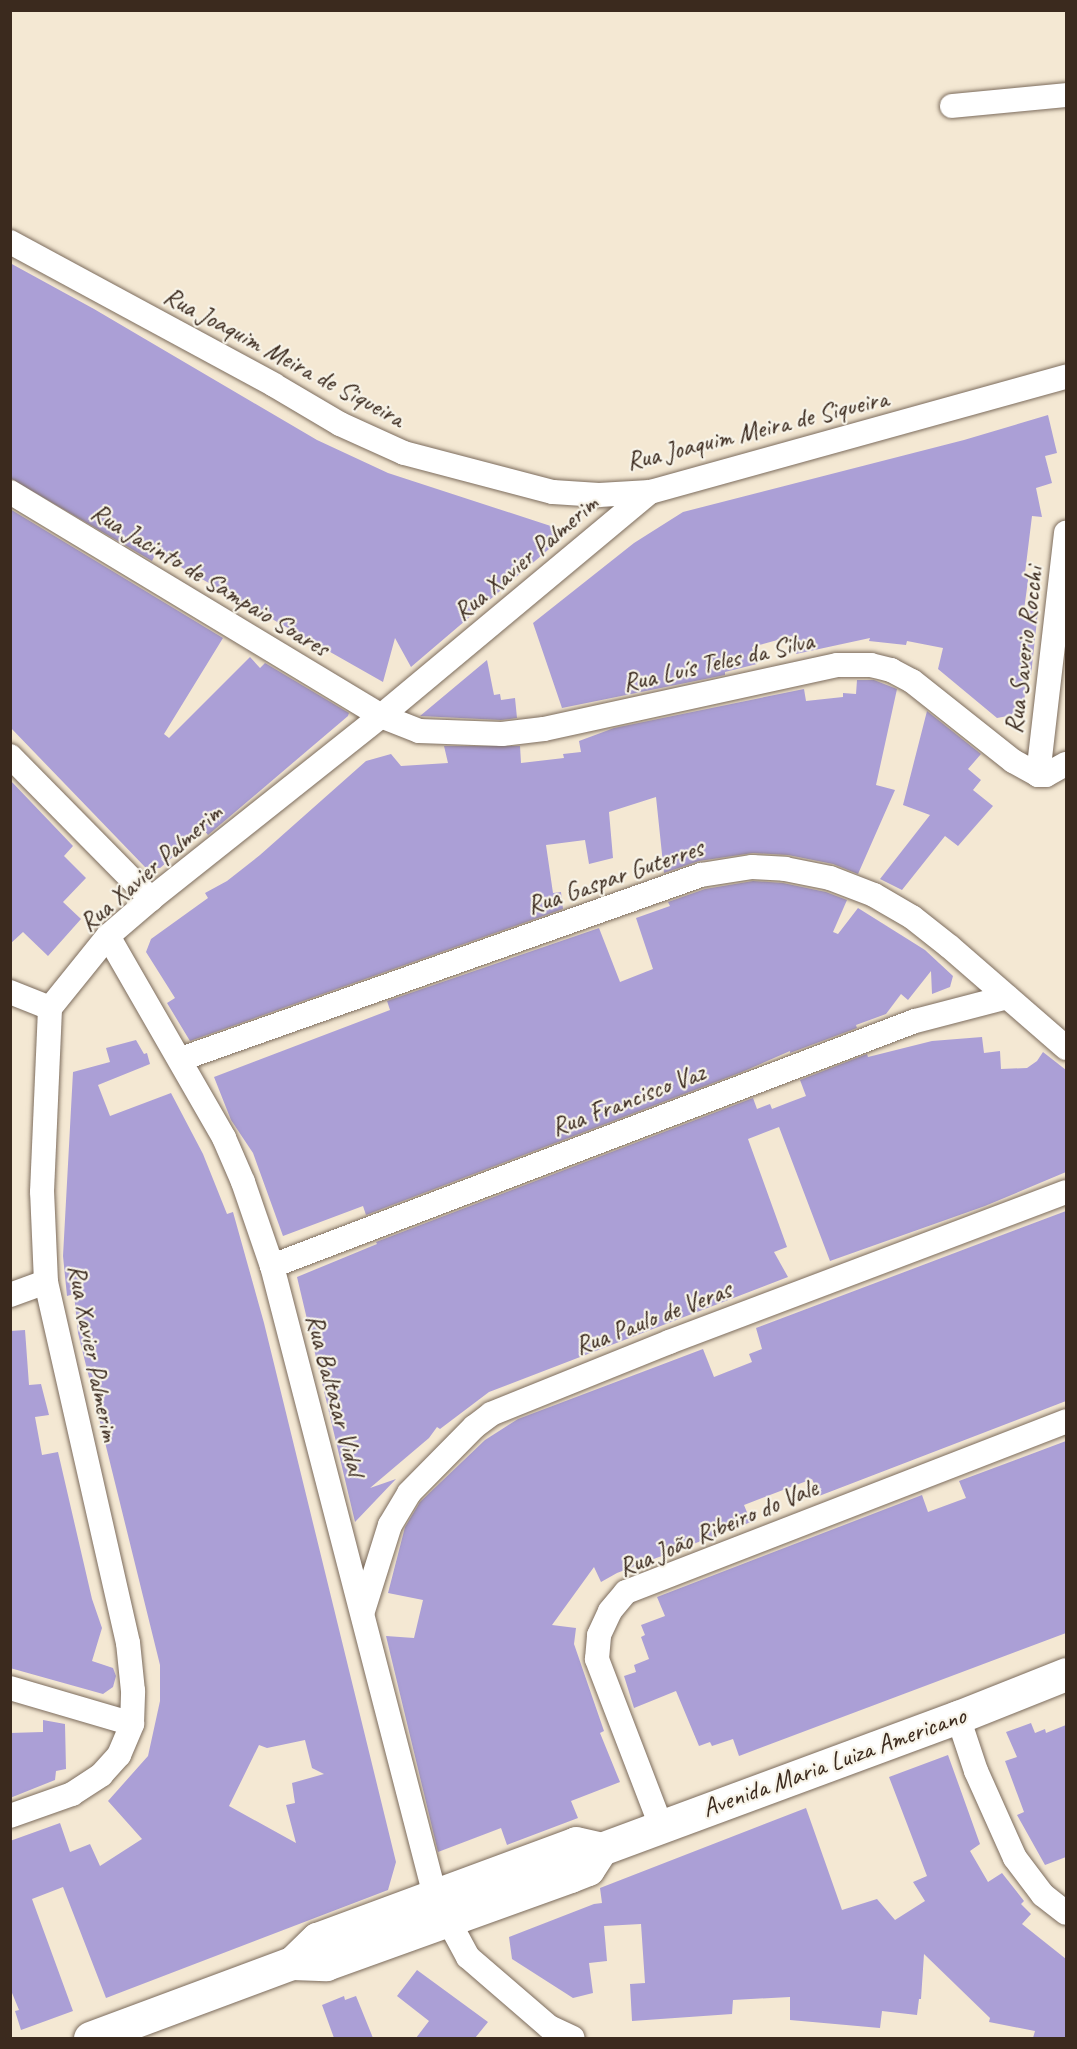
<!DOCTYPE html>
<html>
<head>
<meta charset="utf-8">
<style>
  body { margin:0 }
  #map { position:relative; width:1077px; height:2049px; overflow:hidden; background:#f4e8d3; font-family:Caveat,sans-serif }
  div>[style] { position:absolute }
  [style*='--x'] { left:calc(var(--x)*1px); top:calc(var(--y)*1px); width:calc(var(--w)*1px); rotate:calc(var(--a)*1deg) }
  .building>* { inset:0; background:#ab9fd6 }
  .roads { filter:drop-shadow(0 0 2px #7c6c5d) drop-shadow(0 0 2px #7c6c5d) }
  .street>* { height:24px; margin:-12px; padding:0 12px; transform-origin:12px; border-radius:12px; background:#fff }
  .secondary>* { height:33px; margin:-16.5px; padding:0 16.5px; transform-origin:16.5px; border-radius:16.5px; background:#fff }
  span { translate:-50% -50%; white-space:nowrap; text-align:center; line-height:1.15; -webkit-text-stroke:4.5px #f7f3e8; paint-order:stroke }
  .street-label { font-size:26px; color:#3b2a1e }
  .frame { position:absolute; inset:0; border:12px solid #3b2a1e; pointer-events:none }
</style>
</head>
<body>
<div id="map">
  <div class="building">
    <div style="clip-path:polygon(10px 263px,94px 309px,317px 440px,388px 473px,569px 532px,411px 667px,395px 638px,383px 682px,156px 553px,152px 561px,10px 478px)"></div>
    <div style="clip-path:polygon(1048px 415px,1057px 453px,1045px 456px,1052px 483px,1036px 488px,1042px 517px,1032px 516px,1025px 573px,1029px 573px,1024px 610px,1038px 611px,1031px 675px,1027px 674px,1023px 713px,997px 718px,938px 669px,943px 648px,907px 641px,906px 645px,869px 641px,870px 638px,796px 654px,792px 636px,752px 647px,757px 664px,725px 672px,725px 675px,562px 708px,533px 623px,634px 543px,683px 512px,964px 440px)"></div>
    <div style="clip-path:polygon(10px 509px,223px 638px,164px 734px,169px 738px,250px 657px,260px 668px,265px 663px,349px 713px,348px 716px,208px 835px,204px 830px,160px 868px,145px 867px,10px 727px)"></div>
    <div style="clip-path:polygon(487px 660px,494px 695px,500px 694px,501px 700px,515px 698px,517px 718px,501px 720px,420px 716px)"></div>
    <div style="clip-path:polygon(857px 680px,874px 680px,897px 689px,876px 785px,895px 790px,858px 874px,833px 864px,788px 855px,753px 853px,699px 861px,664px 873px,656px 797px,609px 812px,613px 858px,589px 864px,585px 840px,546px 845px,553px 893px,561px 892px,563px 909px,190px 1041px,167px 1003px,175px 998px,146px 952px,151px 939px,208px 898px,205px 893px,227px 881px,260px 855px,366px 761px,391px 754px,401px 766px,448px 763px,444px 746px,520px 746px,521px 763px,564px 758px,563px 754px,581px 752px,579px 741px,614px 728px,804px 689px,806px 701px,843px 697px,843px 693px,856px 694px)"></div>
    <div style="clip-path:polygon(927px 711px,981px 754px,968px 769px,981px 780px,973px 790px,993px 806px,958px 846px,945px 836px,902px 890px,880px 879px,930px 815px,903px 805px)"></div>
    <div style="clip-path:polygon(10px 780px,73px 846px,64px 856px,86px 878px,63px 902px,81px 919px,48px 956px,23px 932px,10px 944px)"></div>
    <div style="clip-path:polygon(753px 881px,783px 883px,826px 892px,847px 900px,833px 932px,838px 934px,858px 908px,925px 950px,953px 976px,950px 987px,932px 994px,931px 971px,908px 1000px,901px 994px,886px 1014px,856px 1025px,857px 1028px,790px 1053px,790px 1051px,742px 1072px,366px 1215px,363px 1206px,283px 1236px,253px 1153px,231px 1120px,214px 1077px,390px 1010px,387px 1001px,599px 928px,620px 982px,653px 969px,636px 918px,670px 906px,668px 902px,705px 889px)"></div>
    <div style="clip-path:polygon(982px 1037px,984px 1053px,1000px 1051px,1001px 1069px,1027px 1068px,1037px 1061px,1043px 1052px,1066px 1070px,1066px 1172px,985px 1206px,830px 1261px,779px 1127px,748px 1139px,787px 1247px,774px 1252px,788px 1277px,489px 1392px,440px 1429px,437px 1427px,429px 1438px,370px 1488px,396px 1479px,355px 1522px,297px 1277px,377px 1244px,376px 1242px,753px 1098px,757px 1109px,770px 1104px,772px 1109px,790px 1102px,806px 1096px,800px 1080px,867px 1054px,868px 1057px,932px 1041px)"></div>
    <div style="clip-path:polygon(evenodd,136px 1040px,144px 1054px,147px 1053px,150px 1064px,98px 1085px,110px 1116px,171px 1093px,203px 1154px,227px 1214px,233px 1212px,264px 1323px,396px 1862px,388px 1890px,106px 1998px,63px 1887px,32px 1899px,73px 2011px,21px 2030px,15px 2011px,19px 2010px,10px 1988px,10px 1841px,60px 1823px,70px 1852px,90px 1844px,100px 1866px,142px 1839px,108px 1801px,148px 1756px,160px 1701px,160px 1665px,78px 1333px,74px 1294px,67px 1296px,63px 1256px,73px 1072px,110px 1062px,106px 1048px,136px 1040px,305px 1740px,312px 1768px,324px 1774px,292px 1783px,295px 1803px,286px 1805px,296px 1843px,229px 1806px,259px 1745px,267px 1748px,305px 1740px)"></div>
    <div style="clip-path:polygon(1066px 1211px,1066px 1401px,819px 1496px,812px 1479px,744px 1505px,751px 1522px,617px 1573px,601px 1582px,594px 1567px,552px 1625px,576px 1628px,574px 1644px,604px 1731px,600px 1733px,620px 1782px,571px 1801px,578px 1818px,507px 1845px,501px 1828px,438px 1852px,386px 1636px,414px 1638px,423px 1600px,388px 1593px,405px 1527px,420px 1502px,485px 1440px,518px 1419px,703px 1349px,714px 1377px,752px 1362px,749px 1354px,762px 1349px,756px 1328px)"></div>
    <div style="clip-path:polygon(25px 1330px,29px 1385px,41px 1384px,49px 1415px,35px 1417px,42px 1455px,58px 1452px,92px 1599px,102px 1628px,92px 1661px,113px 1668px,116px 1676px,113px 1687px,103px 1694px,10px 1668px,10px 1331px)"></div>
    <div style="clip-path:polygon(1066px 1441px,1066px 1633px,739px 1756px,733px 1739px,712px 1746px,710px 1742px,699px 1746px,676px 1691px,634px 1708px,624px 1676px,636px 1672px,634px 1665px,649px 1659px,641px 1637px,645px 1635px,641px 1625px,665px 1616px,657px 1597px,922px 1495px,928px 1512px,966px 1498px,959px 1481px)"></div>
    <div style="clip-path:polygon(43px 1720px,65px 1724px,66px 1769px,56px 1771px,55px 1780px,10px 1798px,10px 1733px,43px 1732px)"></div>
    <div style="clip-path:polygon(1031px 1723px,1035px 1733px,1045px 1729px,1046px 1733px,1066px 1725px,1066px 1857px,1045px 1865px,1017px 1815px,1024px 1812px,1005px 1761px,1017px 1757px,1006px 1732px)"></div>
    <div style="clip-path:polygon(948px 1755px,980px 1844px,970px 1851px,988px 1882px,1002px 1873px,1024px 1901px,1021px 1904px,1031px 1914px,1022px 1924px,1066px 1959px,1066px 2038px,1033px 2038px,1035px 2031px,989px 2022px,990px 2018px,924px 1954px,921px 1999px,919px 1999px,917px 2015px,882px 2011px,880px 2028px,790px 2020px,790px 1997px,733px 2000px,732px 2014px,632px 2021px,630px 1984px,645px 1983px,641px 1924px,604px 1926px,607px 1961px,589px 1963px,593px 1993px,573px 1998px,512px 1959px,509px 1937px,594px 1904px,602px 1903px,600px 1888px,806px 1808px,842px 1910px,877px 1899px,895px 1920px,925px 1901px,913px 1882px,927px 1876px,889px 1777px)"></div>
    <div style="clip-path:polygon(417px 1970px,488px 2022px,475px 2038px,416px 2038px,429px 2021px,397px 1996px)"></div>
    <div style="clip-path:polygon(344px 1996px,345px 2000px,356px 1996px,373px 2038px,334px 2038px,322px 2005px)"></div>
  </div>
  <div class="roads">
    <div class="street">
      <div style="--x:952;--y:106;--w:115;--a:-5.5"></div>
      <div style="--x:10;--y:242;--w:300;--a:28.4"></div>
      <div style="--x:274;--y:385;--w:77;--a:30.6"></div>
      <div style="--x:340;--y:424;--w:70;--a:24.4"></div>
      <div style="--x:404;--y:453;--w:154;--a:14.7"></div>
      <div style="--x:553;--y:492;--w:46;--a:3.7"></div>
      <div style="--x:599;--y:495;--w:51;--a:-3.4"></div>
      <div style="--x:650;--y:492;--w:432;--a:-15.5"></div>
      <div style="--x:10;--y:492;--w:433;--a:31.1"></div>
      <div style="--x:381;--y:716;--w:41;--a:21.5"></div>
      <div style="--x:419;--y:731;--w:83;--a:2.1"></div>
      <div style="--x:502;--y:734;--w:42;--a:-6.8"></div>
      <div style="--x:544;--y:729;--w:300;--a:-12.3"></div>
      <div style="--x:837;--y:665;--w:34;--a:0"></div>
      <div style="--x:871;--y:665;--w:21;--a:14"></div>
      <div style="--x:891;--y:670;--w:24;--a:28"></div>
      <div style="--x:912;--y:681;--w:129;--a:38.4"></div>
      <div style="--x:1013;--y:761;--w:29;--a:29"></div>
      <div style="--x:10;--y:756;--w:201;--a:45.4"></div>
      <div style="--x:1038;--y:775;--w:244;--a:-83.4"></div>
      <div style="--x:1038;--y:775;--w:8;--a:0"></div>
      <div style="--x:1046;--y:775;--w:23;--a:-29"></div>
      <div style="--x:108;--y:936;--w:233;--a:60.1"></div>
      <div style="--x:224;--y:1138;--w:48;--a:66.6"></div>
      <div style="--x:243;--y:1182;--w:89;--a:71"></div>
      <div style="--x:272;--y:1266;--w:651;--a:75.49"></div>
      <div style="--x:435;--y:1896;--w:69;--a:61.6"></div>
      <div style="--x:468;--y:1957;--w:107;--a:40.8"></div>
      <div style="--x:549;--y:2027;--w:26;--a:25"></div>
      <div style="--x:10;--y:992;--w:43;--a:21.8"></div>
      <div style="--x:181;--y:1059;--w:552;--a:-19.49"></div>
      <div style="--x:701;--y:875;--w:52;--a:-8.9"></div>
      <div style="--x:752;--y:867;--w:33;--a:3"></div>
      <div style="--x:785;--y:869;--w:46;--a:11.3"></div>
      <div style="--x:830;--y:878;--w:47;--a:21.1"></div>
      <div style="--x:874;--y:895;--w:44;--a:30.1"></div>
      <div style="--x:912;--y:917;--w:48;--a:38.3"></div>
      <div style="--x:950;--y:947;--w:154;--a:41"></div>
      <div style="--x:272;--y:1266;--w:688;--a:-20.86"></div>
      <div style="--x:915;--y:1021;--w:95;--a:-14.6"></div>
      <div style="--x:10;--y:1295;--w:38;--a:-20"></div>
      <div style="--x:363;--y:1611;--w:90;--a:-72.6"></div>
      <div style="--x:390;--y:1525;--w:37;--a:-59"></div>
      <div style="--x:409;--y:1493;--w:93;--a:-45.4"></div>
      <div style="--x:474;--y:1427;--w:21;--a:-37"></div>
      <div style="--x:491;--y:1414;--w:192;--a:-22"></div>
      <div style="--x:669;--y:1342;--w:424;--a:-20.7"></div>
      <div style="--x:10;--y:1688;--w:127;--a:16.4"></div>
      <div style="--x:958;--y:1717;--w:57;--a:71.6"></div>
      <div style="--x:976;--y:1771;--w:95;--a:65.9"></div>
      <div style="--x:1015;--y:1858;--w:46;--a:52.9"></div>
      <div style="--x:1043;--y:1895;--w:29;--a:38"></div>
      <div style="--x:10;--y:1816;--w:66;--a:-19.5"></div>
      <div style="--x:72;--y:1794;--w:35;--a:-33"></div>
      <div style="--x:101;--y:1775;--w:27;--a:-48"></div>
      <div style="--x:119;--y:1755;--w:34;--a:-67"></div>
      <div style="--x:132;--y:1724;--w:33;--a:-88"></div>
      <div style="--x:133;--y:1691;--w:48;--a:-95.9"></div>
      <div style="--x:128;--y:1643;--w:370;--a:-102.8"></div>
      <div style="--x:46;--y:1282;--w:90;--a:-92.5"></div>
      <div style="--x:42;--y:1192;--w:184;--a:-87.5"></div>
      <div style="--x:50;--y:1008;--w:92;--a:-51.1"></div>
      <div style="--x:108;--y:936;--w:57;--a:-40.7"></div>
      <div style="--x:151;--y:899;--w:294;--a:-38.5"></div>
      <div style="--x:381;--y:716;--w:350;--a:-39.8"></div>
      <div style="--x:661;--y:1826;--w:179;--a:-111"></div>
      <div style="--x:597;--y:1659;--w:24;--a:-85"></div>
      <div style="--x:599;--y:1635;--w:26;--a:-65"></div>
      <div style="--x:610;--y:1611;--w:25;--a:-50"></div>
      <div style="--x:626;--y:1592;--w:472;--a:-21.2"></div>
    </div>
    <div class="secondary">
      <div style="--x:292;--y:1963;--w:35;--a:-44"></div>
      <div style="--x:317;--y:1939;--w:276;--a:-20.3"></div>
      <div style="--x:576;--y:1843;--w:26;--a:13"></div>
      <div style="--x:601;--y:1849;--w:381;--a:-20.3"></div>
      <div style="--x:958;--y:1717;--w:116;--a:-21.7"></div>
      <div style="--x:90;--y:2038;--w:215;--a:-20.4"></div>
      <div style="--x:292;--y:1963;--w:34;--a:2"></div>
      <div style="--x:326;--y:1964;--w:259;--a:-19.8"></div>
      <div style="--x:570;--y:1876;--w:19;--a:-21"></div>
      <div style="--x:588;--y:1869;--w:24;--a:-57"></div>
    </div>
  </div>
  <div class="street-label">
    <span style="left:284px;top:357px;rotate:28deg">Rua Joaquim Meira de Siqueira</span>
    <span style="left:757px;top:430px;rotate:-14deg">Rua Joaquim Meira de Siqueira</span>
    <span style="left:526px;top:558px;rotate:-40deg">Rua Xavier Palmerim</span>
    <span style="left:210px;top:580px;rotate:31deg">Rua Jacinto de Sampaio Soares</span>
    <span style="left:1024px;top:650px;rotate:-83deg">Rua Saverio Rocchi</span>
    <span style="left:718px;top:662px;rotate:-13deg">Rua Luís Teles da Silva</span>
    <span style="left:151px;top:868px;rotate:-41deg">Rua Xavier Palmerim</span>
    <span style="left:615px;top:877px;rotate:-19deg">Rua Gaspar Guterres</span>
    <span style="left:628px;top:1100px;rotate:-21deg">Rua Francisco Vaz</span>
    <span style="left:653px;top:1318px;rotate:-21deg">Rua Paulo de Veras</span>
    <span style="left:93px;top:1353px;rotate:79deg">Rua Xavier Palmerim</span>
    <span style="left:335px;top:1395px;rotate:75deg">Rua Baltazar Vidal</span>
    <span style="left:718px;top:1528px;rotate:-23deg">Rua João Ribeiro do Vale</span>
    <span style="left:834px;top:1762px;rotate:-20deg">Avenida Maria Luiza Americano</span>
  </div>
  <div class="frame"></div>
</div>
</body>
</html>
